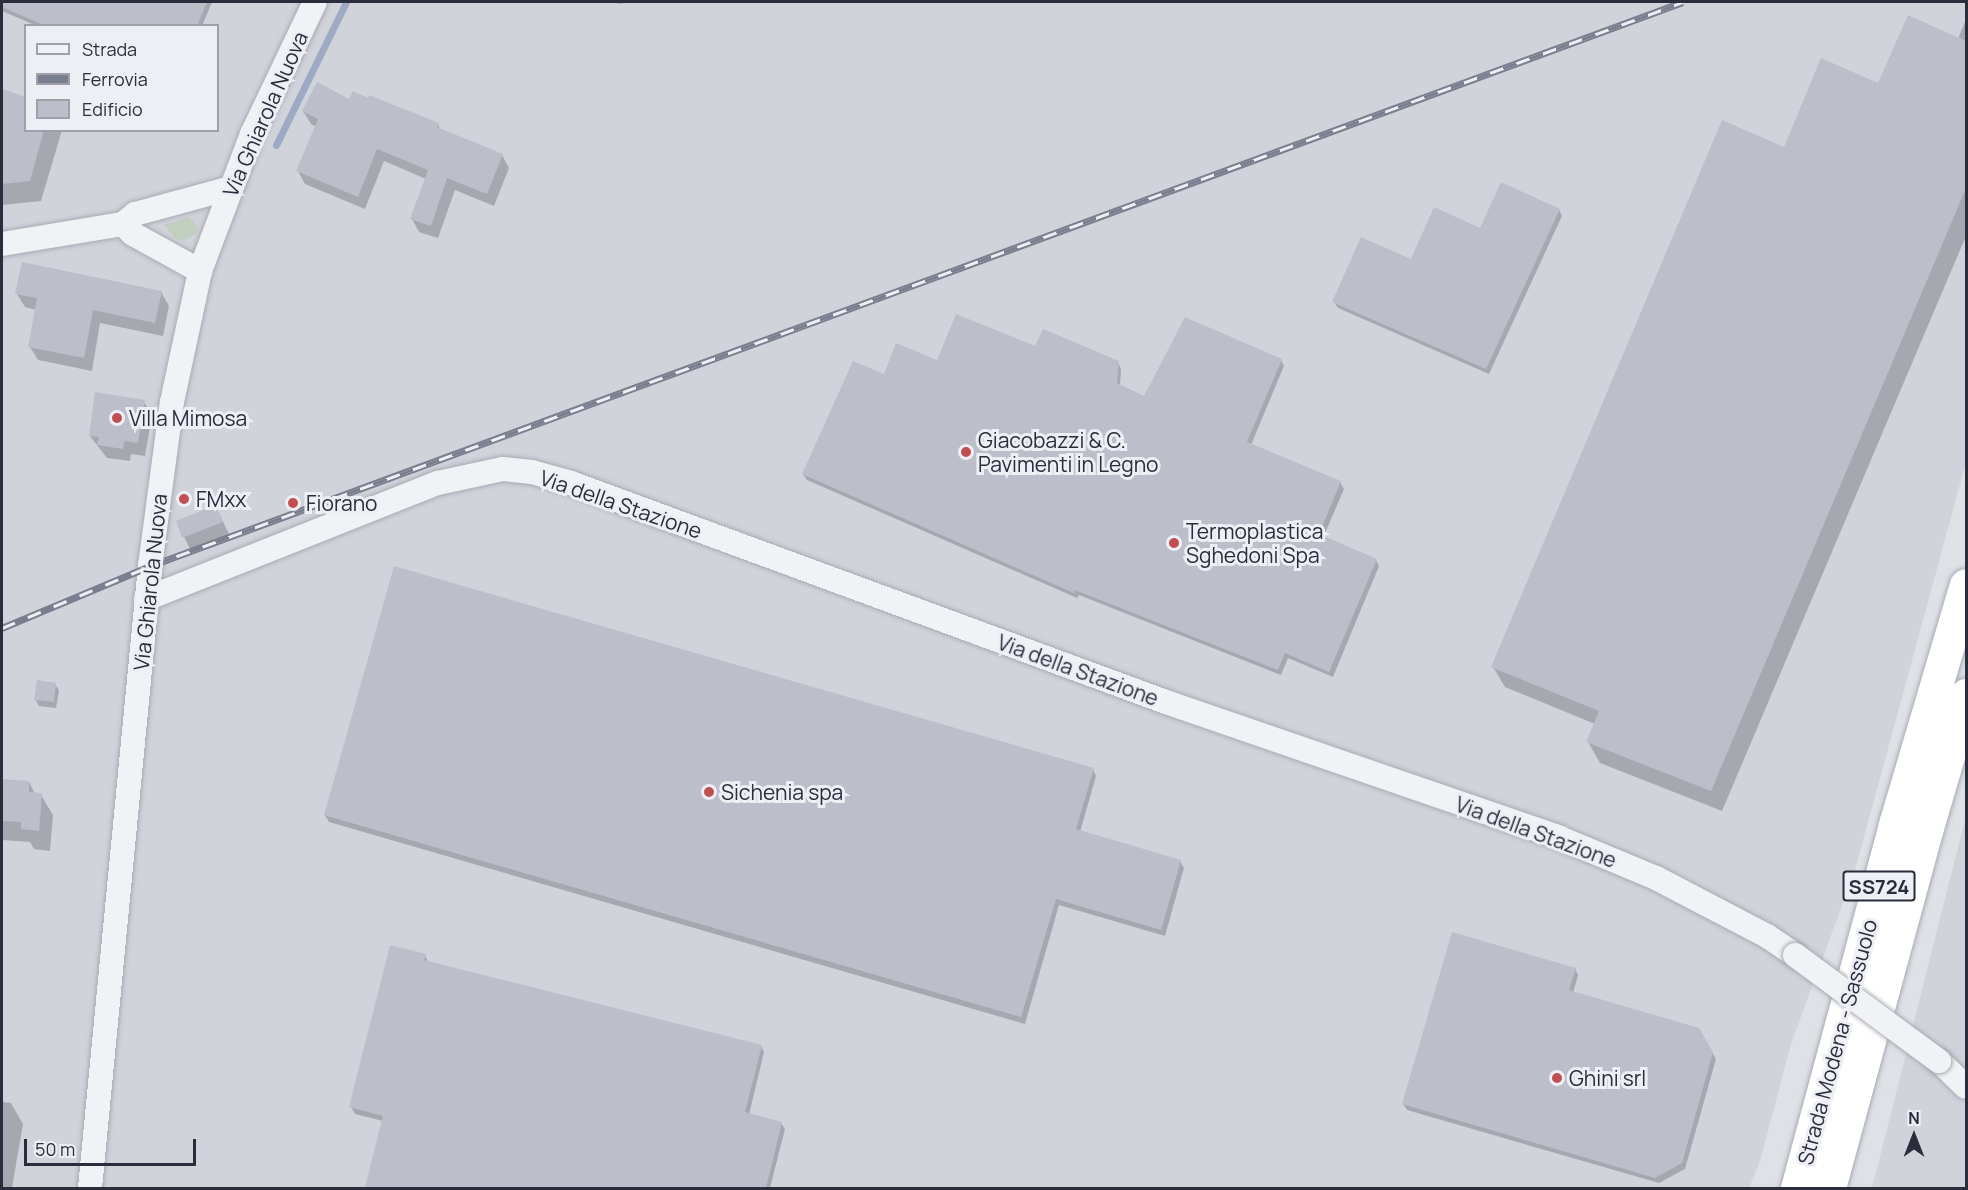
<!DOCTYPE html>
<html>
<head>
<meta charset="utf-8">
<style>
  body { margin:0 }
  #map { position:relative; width:1968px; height:1190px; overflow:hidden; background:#dee1e6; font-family:Manrope,sans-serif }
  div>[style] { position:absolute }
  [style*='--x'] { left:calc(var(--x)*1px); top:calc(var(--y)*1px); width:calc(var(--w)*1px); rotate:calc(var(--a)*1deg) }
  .built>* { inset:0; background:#d1d3db }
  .green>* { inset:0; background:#c2cfc0 }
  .shadow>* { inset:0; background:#0003 }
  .stream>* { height:7px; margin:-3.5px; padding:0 3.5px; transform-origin:3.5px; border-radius:3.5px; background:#9daac3 }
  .building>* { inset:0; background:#bcbfc9 }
  .roads { filter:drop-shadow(0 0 2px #a8abb3) drop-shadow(0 0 2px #a8abb3) }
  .minor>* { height:24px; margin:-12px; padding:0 12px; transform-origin:12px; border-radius:12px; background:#f1f2f5 }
  .highway>* { height:33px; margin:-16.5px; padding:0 16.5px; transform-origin:16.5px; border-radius:16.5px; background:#fff }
  .rail>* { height:7px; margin-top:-3.5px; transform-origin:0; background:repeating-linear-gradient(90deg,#eeeff4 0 14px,#797f8e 0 28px); box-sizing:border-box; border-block:2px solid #797f8e }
  .bridges { filter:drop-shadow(0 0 2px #a8abb3) drop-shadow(0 0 2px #a8abb3) }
  .minor-bridge>* { height:24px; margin:-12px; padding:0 12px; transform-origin:12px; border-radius:12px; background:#f1f2f5 }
  .dots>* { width:16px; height:16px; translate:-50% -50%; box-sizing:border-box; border:3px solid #eeeff4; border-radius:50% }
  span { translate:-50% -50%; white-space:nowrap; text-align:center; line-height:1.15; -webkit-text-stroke:6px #eeeff4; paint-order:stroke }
  .shield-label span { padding:2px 4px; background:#eeeff4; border:2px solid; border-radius:4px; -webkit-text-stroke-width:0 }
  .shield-label { font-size:20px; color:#292d3c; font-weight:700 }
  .street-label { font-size:21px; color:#292d3c }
  .poi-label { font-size:21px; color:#292d3c }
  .left { translate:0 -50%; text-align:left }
  .frame { position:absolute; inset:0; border:3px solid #292d3c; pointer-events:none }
  .legend { position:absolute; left:24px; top:24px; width:195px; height:108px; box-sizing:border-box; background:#eeeff4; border:2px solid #9fa1aa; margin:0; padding:8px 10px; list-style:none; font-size:18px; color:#292d3c }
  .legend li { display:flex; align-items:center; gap:12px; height:30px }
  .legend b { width:30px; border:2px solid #9fa1aa }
  .north { position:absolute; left:1884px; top:1106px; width:60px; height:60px; -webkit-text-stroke:4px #eeeff4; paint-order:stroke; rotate:0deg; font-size:16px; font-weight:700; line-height:24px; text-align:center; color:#292d3c }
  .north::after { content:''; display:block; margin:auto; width:21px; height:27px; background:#292d3c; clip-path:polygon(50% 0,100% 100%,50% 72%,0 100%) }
  .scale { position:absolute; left:24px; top:1139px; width:172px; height:27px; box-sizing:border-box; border:3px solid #292d3c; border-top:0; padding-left:8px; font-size:18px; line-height:21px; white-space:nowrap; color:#292d3c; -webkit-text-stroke:4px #eeeff4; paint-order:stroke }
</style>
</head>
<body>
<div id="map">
  <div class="built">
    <div style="clip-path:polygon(evenodd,2px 2px,1966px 2px,1966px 462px,1855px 870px,1791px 1044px,1760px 1161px,1749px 1188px,2px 1188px,2px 2px,26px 26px,218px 26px,218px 130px,26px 130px,26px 26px)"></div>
    <div style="clip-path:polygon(1966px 816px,1966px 1188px,1872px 1188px,1890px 1117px)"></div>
  </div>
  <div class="green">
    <div style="clip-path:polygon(188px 217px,194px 221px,199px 231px,186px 240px,177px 240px,164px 225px)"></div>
  </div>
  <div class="shadow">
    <div style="clip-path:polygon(2px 2px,212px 2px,202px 26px,37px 26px,2px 11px)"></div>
    <div style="clip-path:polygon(617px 2px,632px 2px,618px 4px)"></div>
    <div style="clip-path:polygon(1966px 19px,1966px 236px,1722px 811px,1600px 763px,1588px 742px,1595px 724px,1505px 687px,1493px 667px,1785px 149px,1879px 85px,1958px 39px)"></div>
    <div style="clip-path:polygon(2px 91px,26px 99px,26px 130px,62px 130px,41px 201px,2px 205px)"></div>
    <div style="clip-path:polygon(368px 100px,438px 124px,441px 131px,502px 155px,509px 168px,494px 206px,455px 190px,438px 238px,419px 232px,412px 219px,426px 179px,384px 161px,365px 209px,305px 184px,298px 171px,316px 127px,311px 124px,303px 111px,350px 101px)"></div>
    <div style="clip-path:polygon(1559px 210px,1562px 216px,1489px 374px,1338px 308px,1334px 302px,1412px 261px,1481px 230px)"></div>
    <div style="clip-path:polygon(161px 292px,169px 306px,163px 336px,100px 323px,92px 371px,38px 360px,30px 347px,37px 310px,25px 307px,17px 294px)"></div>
    <div style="clip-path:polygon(1036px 348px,1118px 362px,1121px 369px,1120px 386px,1145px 398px,1281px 360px,1284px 366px,1251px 445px,1340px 482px,1344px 489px,1323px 538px,1376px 560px,1379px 566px,1333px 677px,1288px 658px,1281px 675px,1079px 595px,1077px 598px,807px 480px,803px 474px,885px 376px,938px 362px)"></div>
    <div style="clip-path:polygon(144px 402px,152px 415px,145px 456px,131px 454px,130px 461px,107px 458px,90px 436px)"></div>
    <div style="clip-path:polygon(216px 507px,230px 536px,191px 551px,184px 537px)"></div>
    <div style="clip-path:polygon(55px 684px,59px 690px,56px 708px,39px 706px,35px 699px)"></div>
    <div style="clip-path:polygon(1093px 769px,1096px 776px,1080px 832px,1180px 861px,1184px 868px,1165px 936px,1059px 905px,1025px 1024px,329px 822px,325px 815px)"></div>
    <div style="clip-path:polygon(2px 780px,29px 782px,35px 794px,41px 795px,53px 815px,50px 851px,34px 849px,30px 842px,2px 840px)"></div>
    <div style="clip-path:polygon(425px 955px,428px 962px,761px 1046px,764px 1052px,749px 1115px,781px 1123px,785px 1129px,770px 1188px,366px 1188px,383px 1121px,355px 1114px,351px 1107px)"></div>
    <div style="clip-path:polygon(1575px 969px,1578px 975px,1573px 993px,1698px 1029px,1716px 1059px,1685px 1169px,1659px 1183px,1407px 1110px,1403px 1104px)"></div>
    <div style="clip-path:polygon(2px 1102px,11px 1103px,23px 1124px,12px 1188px,2px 1188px)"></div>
  </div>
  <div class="stream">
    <div style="--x:276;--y:145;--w:159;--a:-63.9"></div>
  </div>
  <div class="building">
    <div style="clip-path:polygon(2px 2px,207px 2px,197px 26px,46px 26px,2px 7px)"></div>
    <div style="clip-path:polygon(1908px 15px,1966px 41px,1966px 188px,1711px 791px,1586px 742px,1599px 711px,1491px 667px,1722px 120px,1784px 147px,1821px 58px,1878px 83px)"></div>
    <div style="clip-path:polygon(317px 82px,349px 99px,353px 91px,368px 98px,369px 95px,439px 123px,437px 127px,503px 154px,487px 194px,447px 178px,431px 226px,410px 219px,428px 170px,377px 149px,358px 197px,296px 171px,318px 119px,302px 111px)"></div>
    <div style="clip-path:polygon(2px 89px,26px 97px,26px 130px,44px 130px,30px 181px,2px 184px)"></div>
    <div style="clip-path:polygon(1501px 182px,1560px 209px,1486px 369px,1332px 302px,1361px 237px,1411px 259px,1434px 207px,1480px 228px)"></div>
    <div style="clip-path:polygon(22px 262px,162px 291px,155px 323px,93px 310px,84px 358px,28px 347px,37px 298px,15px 294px)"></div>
    <div style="clip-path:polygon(956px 314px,1035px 346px,1043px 329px,1119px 361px,1117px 383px,1144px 396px,1185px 317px,1282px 359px,1247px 442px,1341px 481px,1319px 534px,1377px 559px,1329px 672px,1285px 653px,1278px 670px,1075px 590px,1074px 593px,802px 474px,853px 361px,884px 374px,896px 343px,937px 360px)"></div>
    <div style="clip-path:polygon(95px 392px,145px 400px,138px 443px,124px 441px,123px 449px,97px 445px,99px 437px,89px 436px)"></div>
    <div style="clip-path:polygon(216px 505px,223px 522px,182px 538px,176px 521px)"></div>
    <div style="clip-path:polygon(394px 566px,1094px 768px,1076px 829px,1181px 860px,1161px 930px,1056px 899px,1021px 1017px,324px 815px)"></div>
    <div style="clip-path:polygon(37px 680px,56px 683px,54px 702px,34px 700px)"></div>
    <div style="clip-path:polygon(2px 779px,29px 781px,29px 792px,42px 793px,39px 831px,21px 829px,21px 822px,2px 821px)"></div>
    <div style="clip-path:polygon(1452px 932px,1576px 968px,1569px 990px,1699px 1028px,1713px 1052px,1682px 1163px,1655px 1178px,1402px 1104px)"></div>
    <div style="clip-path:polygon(390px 945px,426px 954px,424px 960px,762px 1045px,745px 1112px,782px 1122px,766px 1188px,365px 1188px,383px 1116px,349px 1107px)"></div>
  </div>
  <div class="roads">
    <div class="minor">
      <div style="--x:123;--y:224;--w:14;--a:45"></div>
      <div style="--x:133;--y:234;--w:77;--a:28.9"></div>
      <div style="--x:2;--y:244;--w:123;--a:-9.4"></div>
      <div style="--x:123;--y:224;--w:16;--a:-40"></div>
      <div style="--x:135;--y:214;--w:99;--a:-15.2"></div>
      <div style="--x:146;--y:599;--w:314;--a:-21.7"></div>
      <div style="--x:438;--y:483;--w:66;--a:-12.2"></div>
      <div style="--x:503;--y:469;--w:29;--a:6"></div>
      <div style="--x:532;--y:472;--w:41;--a:15.8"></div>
      <div style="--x:571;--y:483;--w:634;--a:20.21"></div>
      <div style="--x:1166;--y:702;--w:417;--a:19"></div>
      <div style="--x:1560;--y:838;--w:104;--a:22.6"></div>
      <div style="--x:1656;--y:878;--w:125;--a:27.6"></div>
      <div style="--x:1767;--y:936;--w:34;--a:34"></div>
      <div style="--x:1939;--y:1061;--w:37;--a:44"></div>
      <div style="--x:90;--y:1188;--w:625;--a:-84.49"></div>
      <div style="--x:150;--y:566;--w:165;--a:-82.4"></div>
      <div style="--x:172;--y:402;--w:134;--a:-77.9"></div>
      <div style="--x:200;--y:271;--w:147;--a:-69.2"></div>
      <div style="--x:252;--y:134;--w:146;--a:-64.5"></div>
    </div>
    <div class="highway">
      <div style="--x:1797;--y:1188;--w:377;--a:-74.9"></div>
      <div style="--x:1895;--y:824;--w:249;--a:-73.5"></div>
      <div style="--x:1829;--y:1188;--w:370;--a:-74.8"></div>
      <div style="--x:1926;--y:831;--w:142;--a:-73.6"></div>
    </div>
  </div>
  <div class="rail">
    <div style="--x:2;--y:628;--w:160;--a:-22.7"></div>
    <div style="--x:150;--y:566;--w:1633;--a:-20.2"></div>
  </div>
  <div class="bridges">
    <div class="minor-bridge">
      <div style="--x:1795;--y:955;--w:179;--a:36.4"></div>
    </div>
  </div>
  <div class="dots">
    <div style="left:117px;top:418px;background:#c04f51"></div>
    <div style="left:966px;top:452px;background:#c04f51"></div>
    <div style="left:184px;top:499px;background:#c04f51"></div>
    <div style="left:293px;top:503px;background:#c04f51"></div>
    <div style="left:1174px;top:543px;background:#c04f51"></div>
    <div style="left:709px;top:792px;background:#c04f51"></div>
    <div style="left:1557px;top:1078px;background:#c04f51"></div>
  </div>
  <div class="shield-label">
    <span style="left:1879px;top:886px">SS724</span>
  </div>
  <div class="street-label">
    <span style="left:265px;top:114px;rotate:-66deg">Via Ghiarola Nuova</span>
    <span style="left:621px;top:504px;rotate:19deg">Via della Stazione</span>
    <span style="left:150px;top:582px;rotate:-84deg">Via Ghiarola Nuova</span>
    <span style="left:1078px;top:670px;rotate:20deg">Via della Stazione</span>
    <span style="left:1536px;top:832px;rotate:20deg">Via della Stazione</span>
    <span style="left:1837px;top:1042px;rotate:-75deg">Strada Modena - Sassuolo</span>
  </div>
  <div class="poi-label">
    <span class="left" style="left:129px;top:418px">Villa Mimosa</span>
    <span class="left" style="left:978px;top:452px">Giacobazzi &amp; C.<br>Pavimenti in Legno</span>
    <span class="left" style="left:196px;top:499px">FMxx</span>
    <span class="left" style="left:306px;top:503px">Fiorano</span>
    <span class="left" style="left:1186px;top:543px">Termoplastica<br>Sghedoni Spa</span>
    <span class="left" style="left:721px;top:792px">Sichenia spa</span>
    <span class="left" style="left:1569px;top:1078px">Ghini srl</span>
  </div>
  <div class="frame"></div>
  <ul class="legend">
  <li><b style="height:8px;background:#f1f2f5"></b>Strada</li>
  <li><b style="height:8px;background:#797f8e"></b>Ferrovia</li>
  <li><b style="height:16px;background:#bcbfc9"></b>Edificio</li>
  </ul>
  <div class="north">N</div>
  <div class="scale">50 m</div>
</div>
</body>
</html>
